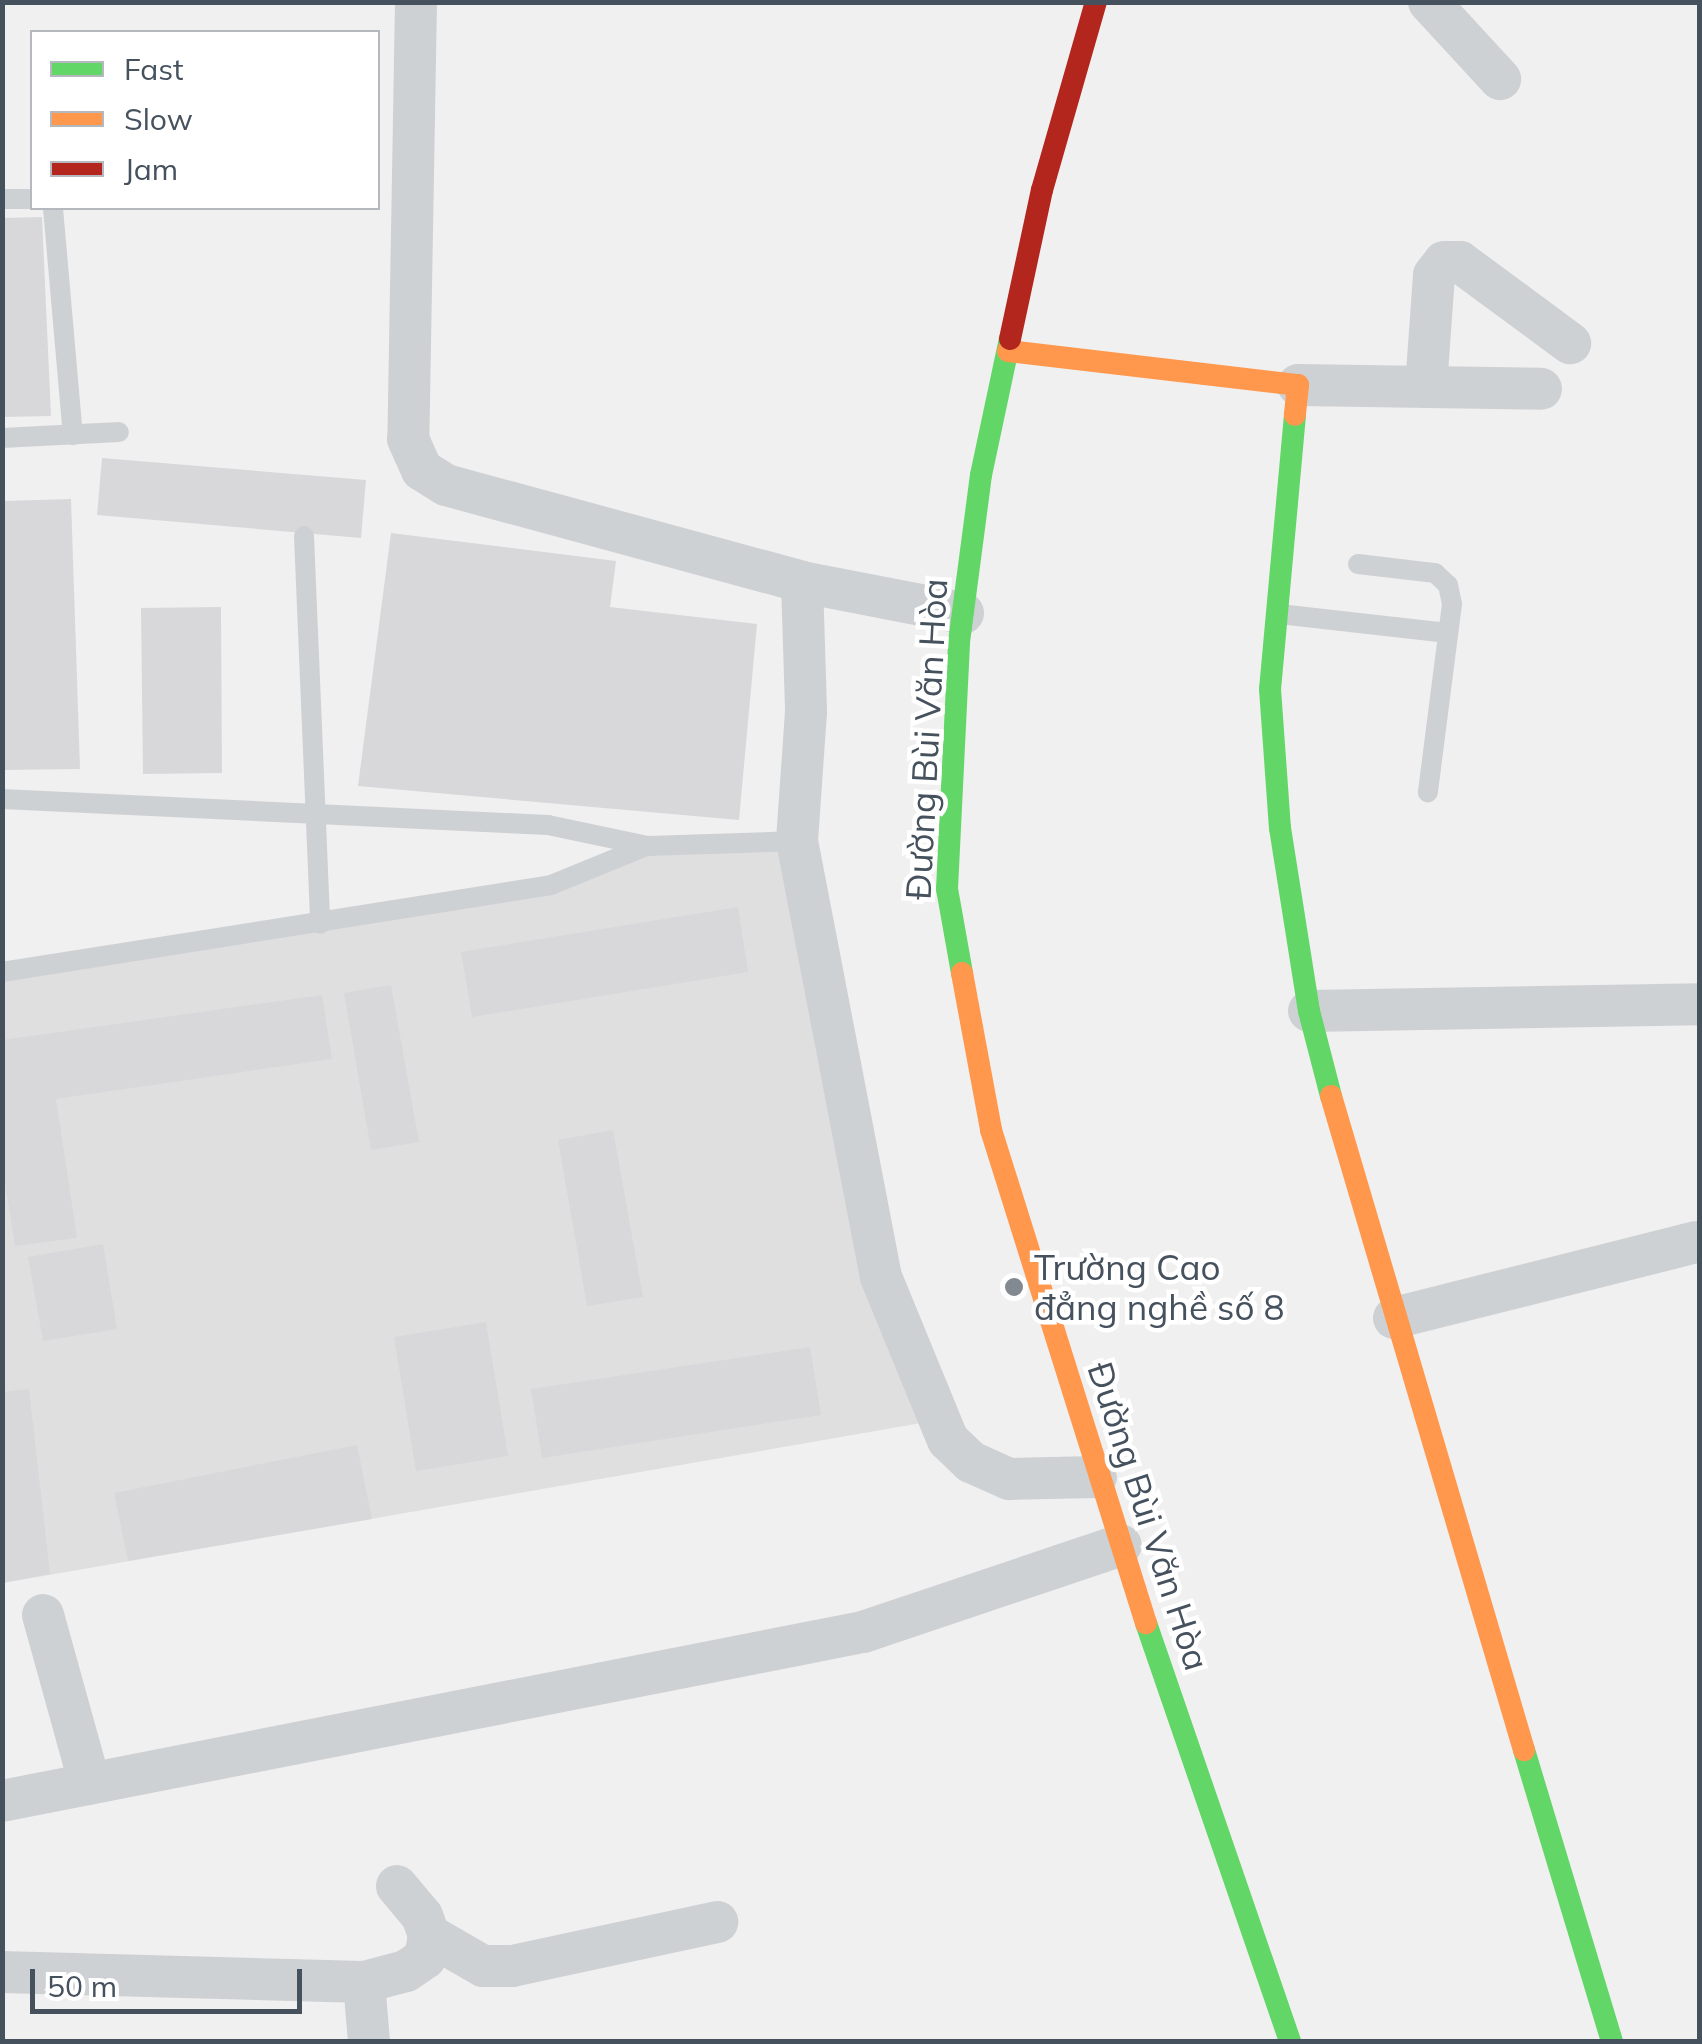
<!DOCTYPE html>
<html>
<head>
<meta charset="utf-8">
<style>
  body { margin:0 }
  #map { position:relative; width:1702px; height:2044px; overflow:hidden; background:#f1f0f0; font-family:Mulish,sans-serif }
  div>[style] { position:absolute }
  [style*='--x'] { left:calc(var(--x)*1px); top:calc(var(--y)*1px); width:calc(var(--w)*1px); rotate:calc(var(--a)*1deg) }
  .education>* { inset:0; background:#dfdfe0 }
  .building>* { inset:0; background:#d8d8db }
  .lane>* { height:20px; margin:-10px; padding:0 10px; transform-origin:10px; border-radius:10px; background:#ced1d4 }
  .street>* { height:42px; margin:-21px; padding:0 21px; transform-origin:21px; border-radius:21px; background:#ced1d4 }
  .fast>* { height:22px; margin:-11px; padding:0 11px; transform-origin:11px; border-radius:11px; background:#63d668 }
  .slow>* { height:22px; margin:-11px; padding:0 11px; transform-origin:11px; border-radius:11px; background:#ff974d }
  .jam>* { height:22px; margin:-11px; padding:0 11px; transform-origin:11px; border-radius:11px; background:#b3261e }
  .dots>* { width:28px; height:28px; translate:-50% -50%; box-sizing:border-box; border:5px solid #fff; border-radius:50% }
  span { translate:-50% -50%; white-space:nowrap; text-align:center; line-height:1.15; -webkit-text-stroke:9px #fff; paint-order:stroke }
  .street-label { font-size:35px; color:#46515e }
  .poi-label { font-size:35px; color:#46515e }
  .left { translate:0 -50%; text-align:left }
  .frame { position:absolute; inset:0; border:5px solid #46515e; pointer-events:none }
  .legend { position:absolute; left:30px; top:30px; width:350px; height:180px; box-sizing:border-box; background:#fff; border:2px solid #b5b9bf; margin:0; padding:12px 18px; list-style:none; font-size:30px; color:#46515e }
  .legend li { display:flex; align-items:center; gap:20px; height:50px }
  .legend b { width:50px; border:2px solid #b5b9bf }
  .scale { position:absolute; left:30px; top:1969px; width:272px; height:45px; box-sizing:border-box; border:5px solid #46515e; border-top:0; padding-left:12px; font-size:30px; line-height:35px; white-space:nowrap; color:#46515e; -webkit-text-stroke:8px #fff; paint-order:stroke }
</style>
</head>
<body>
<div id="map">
  <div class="education">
    <div style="clip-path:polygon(785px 842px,927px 1422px,3px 1583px,3px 972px,551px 885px,648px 846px)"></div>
  </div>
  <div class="building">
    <div style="clip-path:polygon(42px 217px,51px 416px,2px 417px,2px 218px)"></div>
    <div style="clip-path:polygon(102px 458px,366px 480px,361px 538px,97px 515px)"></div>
    <div style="clip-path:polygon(71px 499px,80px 769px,3px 770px,3px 501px)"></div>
    <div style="clip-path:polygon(391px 533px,616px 561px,610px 607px,757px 624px,739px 820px,358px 786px)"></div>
    <div style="clip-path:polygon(221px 607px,222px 773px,143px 774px,141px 608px)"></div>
    <div style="clip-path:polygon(738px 907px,748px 972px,472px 1017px,461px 952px)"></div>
    <div style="clip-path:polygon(391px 985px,419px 1142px,371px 1150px,344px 993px)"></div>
    <div style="clip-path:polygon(322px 995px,332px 1059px,56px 1099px,77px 1238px,15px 1246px,2px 1164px,2px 1040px)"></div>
    <div style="clip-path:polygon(613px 1130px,643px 1297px,587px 1306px,558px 1140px)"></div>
    <div style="clip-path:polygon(103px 1244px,117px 1329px,43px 1341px,28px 1257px)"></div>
    <div style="clip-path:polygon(486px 1322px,508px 1456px,416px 1471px,394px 1337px)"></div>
    <div style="clip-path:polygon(810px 1347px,821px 1415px,542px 1458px,531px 1389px)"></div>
    <div style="clip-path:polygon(29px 1389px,50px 1574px,2px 1583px,2px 1392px)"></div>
    <div style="clip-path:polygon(357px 1445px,372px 1519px,128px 1561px,114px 1493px)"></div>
  </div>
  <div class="lane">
    <div style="--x:2;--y:199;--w:30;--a:0"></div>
    <div style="--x:53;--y:208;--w:228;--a:85"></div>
    <div style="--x:2;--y:438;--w:117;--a:-2.9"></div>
    <div style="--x:304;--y:536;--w:388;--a:87.6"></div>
    <div style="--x:1358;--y:564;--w:78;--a:6.7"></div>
    <div style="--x:1435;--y:573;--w:18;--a:43"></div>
    <div style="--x:1448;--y:585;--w:19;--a:78"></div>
    <div style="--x:1452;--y:604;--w:190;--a:97.3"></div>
    <div style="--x:1279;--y:614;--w:170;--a:6.4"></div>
    <div style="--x:2;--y:799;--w:547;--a:2.73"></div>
    <div style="--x:548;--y:825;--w:102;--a:11.9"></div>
    <div style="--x:648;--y:846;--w:149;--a:-1.9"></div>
    <div style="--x:2;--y:972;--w:556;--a:-9"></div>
    <div style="--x:551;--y:885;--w:103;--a:-22.3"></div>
  </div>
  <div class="street">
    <div style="--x:416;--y:2;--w:437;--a:91"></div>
    <div style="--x:408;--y:439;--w:34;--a:66"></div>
    <div style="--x:422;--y:470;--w:28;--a:32"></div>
    <div style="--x:446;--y:485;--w:369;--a:15.2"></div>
    <div style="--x:802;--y:582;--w:164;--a:10.9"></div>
    <div style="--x:1429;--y:2;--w:105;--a:47.3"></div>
    <div style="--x:1298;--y:385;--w:243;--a:0.9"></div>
    <div style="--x:1426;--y:387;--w:112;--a:-85.9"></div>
    <div style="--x:1434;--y:275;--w:16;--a:-52"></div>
    <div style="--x:1444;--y:262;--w:16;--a:0"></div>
    <div style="--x:1460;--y:262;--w:137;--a:36.4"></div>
    <div style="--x:802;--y:582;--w:130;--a:88.2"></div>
    <div style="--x:806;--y:712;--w:129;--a:94"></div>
    <div style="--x:797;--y:841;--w:444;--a:79.1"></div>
    <div style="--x:881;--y:1277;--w:176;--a:67.7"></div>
    <div style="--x:948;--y:1440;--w:32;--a:44"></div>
    <div style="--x:971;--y:1462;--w:42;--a:24.1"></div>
    <div style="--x:1009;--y:1479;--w:87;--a:-1.3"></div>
    <div style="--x:1309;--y:1011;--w:391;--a:-1"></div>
    <div style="--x:1394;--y:1318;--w:312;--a:-14.1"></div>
    <div style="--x:43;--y:1615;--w:175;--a:74.5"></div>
    <div style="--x:2;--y:1801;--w:877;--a:-11.11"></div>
    <div style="--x:863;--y:1632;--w:272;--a:-18.6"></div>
    <div style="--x:429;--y:1935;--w:62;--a:29.9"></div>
    <div style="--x:483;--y:1966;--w:29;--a:0"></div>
    <div style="--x:512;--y:1966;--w:210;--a:-12.1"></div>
    <div style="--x:2;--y:1972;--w:362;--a:1.6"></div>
    <div style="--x:364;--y:1982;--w:60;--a:85.2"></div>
    <div style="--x:364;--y:1982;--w:43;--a:-14.7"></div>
    <div style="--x:406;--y:1971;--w:23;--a:-34"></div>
    <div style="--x:425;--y:1958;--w:23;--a:-80"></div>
    <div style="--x:429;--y:1935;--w:20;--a:-110"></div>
    <div style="--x:422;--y:1916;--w:39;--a:-130"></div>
  </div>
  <div class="fast">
    <div style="--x:1295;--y:415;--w:275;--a:95.2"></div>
    <div style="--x:1270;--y:689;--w:139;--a:85.9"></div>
    <div style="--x:1280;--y:828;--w:185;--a:81"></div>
    <div style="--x:1309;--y:1011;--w:88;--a:75.5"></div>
    <div style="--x:962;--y:973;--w:85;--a:-100.1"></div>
    <div style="--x:947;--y:889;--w:247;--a:-87.2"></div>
    <div style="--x:959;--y:642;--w:168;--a:-82.5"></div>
    <div style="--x:981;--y:475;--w:139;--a:-78"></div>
    <div style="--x:1146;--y:1623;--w:443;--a:71"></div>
    <div style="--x:1524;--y:1750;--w:305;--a:73.2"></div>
  </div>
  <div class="slow">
    <div style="--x:1008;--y:351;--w:292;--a:6.7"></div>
    <div style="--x:1298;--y:385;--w:30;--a:96"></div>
    <div style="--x:962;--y:973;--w:160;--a:79.5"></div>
    <div style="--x:991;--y:1130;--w:517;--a:72.55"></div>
    <div style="--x:1331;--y:1096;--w:682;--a:73.56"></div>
  </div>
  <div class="jam">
    <div style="--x:1010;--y:339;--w:152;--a:-77.9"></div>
    <div style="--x:1042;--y:190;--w:196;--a:-74"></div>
  </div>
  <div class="dots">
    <div style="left:1014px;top:1287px;background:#828991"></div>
  </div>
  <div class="street-label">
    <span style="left:926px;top:739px;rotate:-87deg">Đường Bùi Văn Hòa</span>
    <span style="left:1149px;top:1516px;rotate:72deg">Đường Bùi Văn Hòa</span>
  </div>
  <div class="poi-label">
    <span class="left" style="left:1034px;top:1287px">Trường Cao<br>đẳng nghề số 8</span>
  </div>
  <div class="frame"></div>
  <ul class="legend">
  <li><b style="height:12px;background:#63d668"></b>Fast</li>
  <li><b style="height:12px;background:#ff974d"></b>Slow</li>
  <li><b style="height:12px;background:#b3261e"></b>Jam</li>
  </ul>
  <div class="scale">50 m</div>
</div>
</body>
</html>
